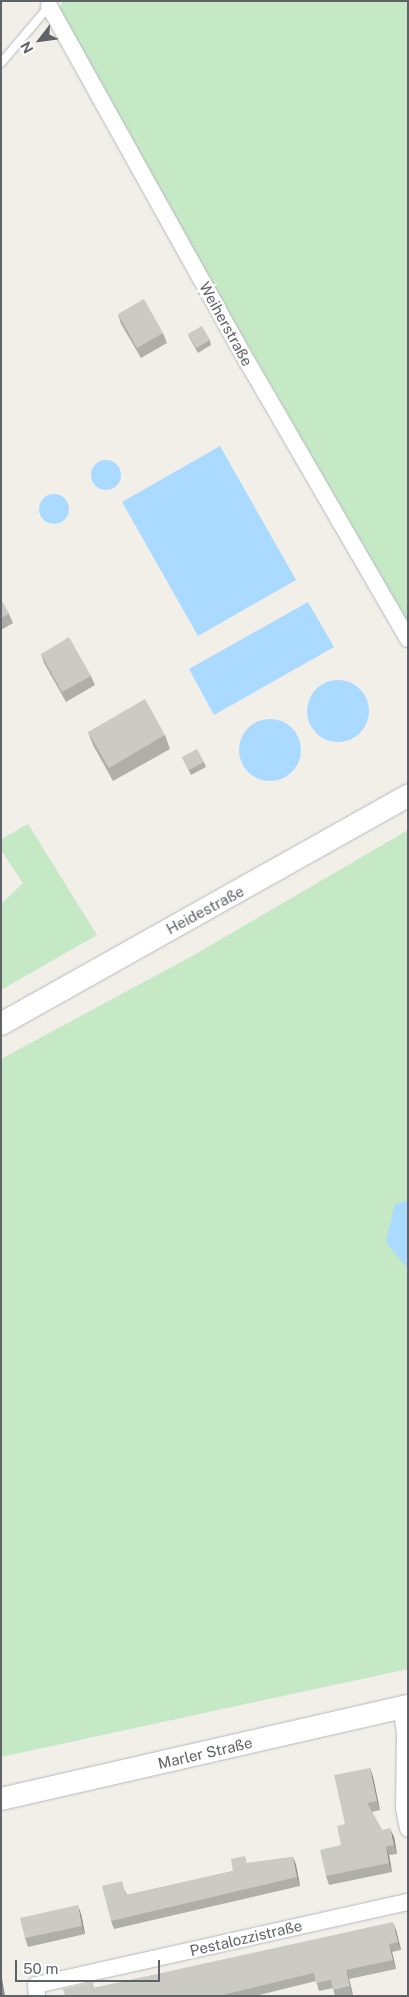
<!DOCTYPE html>
<html>
<head>
<meta charset="utf-8">
<style>
  body { margin:0 }
  #map { position:relative; width:409px; height:1997px; overflow:hidden; background:#f1efe8; font-family:"Public Sans",sans-serif }
  div>[style] { position:absolute }
  [style*='--x'] { left:calc(var(--x)*1px); top:calc(var(--y)*1px); width:calc(var(--w)*1px); rotate:calc(var(--a)*1deg) }
  .green>* { inset:0; background:#c5e8c5 }
  .water>* { inset:0; background:#aadaff }
  .round { border-radius:50% }
  .roads { filter:drop-shadow(0 0 1px #b5b8bc) drop-shadow(0 0 1px #b5b8bc) }
  .service>* { height:8px; margin:-4px; padding:0 4px; transform-origin:4px; border-radius:4px; background:#fff }
  .minor>* { height:16px; margin:-8px; padding:0 8px; transform-origin:8px; border-radius:8px; background:#fff }
  .secondary>* { height:22px; margin:-11px; padding:0 11px; transform-origin:11px; border-radius:11px; background:#fff }
  .wall>* { inset:0; background:#afaea9 }
  .shaded-wall>* { inset:0; background:#8f8d8a }
  .building>* { inset:0; background:#cccac5 }
  span { translate:-50% -50%; white-space:nowrap; text-align:center; line-height:1.15; -webkit-text-stroke:5px #fff; paint-order:stroke }
  .street-label { font-size:15px; color:#5f6368 }
  .frame { position:absolute; inset:0; border:2px solid #5f6368; pointer-events:none }
  .north { position:absolute; left:15px; top:15px; width:50px; height:50px; -webkit-text-stroke:4px #fff; paint-order:stroke; rotate:240deg; font-size:14px; font-weight:700; line-height:20px; text-align:center; color:#5f6368 }
  .north::after { content:''; display:block; margin:auto; width:18px; height:22px; background:#5f6368; clip-path:polygon(50% 0,100% 100%,50% 72%,0 100%) }
  .scale { position:absolute; left:15px; top:1960px; width:145px; height:22px; box-sizing:border-box; border:2px solid #5f6368; border-top:0; padding-left:6px; font-size:15px; line-height:18px; white-space:nowrap; color:#5f6368; -webkit-text-stroke:4px #fff; paint-order:stroke }
</style>
</head>
<body>
<div id="map">
  <div class="green">
    <div style="clip-path:polygon(63px 1px,408px 1px,408px 624px,57px 12px)"></div>
    <div style="clip-path:polygon(28px 824px,97px 935px,1px 990px,1px 904px,23px 883px,1px 850px,1px 839px)"></div>
    <div style="clip-path:polygon(408px 830px,408px 1669px,1px 1757px,1px 1059px,194px 955px)"></div>
  </div>
  <div class="water">
    <div style="clip-path:polygon(220px 446px,296px 580px,198px 636px,122px 502px)"></div>
    <div class="round" style="left:91px;top:460px;width:30px;height:30px"></div>
    <div class="round" style="left:39px;top:494px;width:30px;height:30px"></div>
    <div style="clip-path:polygon(308px 602px,334px 647px,214px 715px,189px 669px)"></div>
    <div class="round" style="left:307px;top:680px;width:62px;height:62px"></div>
    <div class="round" style="left:239px;top:719px;width:62px;height:62px"></div>
    <div style="clip-path:polygon(408px 1200px,408px 1269px,386px 1242px,395px 1204px)"></div>
  </div>
  <div class="roads">
    <div class="service">
      <div style="--x:1;--y:63;--w:76;--a:-49.8"></div>
    </div>
    <div class="minor">
      <div style="--x:49;--y:6;--w:409;--a:60.9"></div>
      <div style="--x:248;--y:363;--w:319;--a:59.9"></div>
      <div style="--x:401;--y:1707;--w:24;--a:81"></div>
      <div style="--x:405;--y:1731;--w:77;--a:90.7"></div>
      <div style="--x:404;--y:1808;--w:21;--a:79"></div>
      <div style="--x:37;--y:1996;--w:11;--a:-95"></div>
      <div style="--x:36;--y:1985;--w:381;--a:-12.6"></div>
    </div>
    <div class="secondary">
      <div style="--x:1;--y:1024;--w:467;--a:-29.3"></div>
      <div style="--x:1;--y:1799;--w:417;--a:-12.9"></div>
    </div>
  </div>
  <div class="wall">
    <div style="clip-path:polygon(118px 314px,163px 333px,167px 343px,141px 358px,121px 324px)"></div>
    <div style="clip-path:polygon(188px 334px,210px 340px,211px 345px,198px 353px,190px 339px)"></div>
    <div style="clip-path:polygon(1px 600px,9px 614px,13px 623px,1px 630px)"></div>
    <div style="clip-path:polygon(41px 654px,91px 676px,95px 685px,66px 702px,44px 663px)"></div>
    <div style="clip-path:polygon(88px 732px,165px 735px,170px 749px,113px 781px,93px 745px)"></div>
    <div style="clip-path:polygon(182px 757px,204px 762px,206px 767px,191px 775px)"></div>
    <div style="clip-path:polygon(370px 1768px,373px 1777px,380px 1810px,372px 1812px,382px 1830px,394px 1837px,397px 1854px,389px 1855px,392px 1872px,329px 1885px,326px 1876px,341px 1845px)"></div>
    <div style="clip-path:polygon(293px 1857px,296px 1865px,300px 1886px,114px 1929px,111px 1921px,125px 1890px,127px 1895px,233px 1871px,248px 1863px)"></div>
    <div style="clip-path:polygon(81px 1914px,85px 1934px,28px 1947px,25px 1938px)"></div>
    <div style="clip-path:polygon(396px 1930px,401px 1950px,392px 1952px,396px 1969px,349px 1979px,353px 1995px,347px 1996px,335px 1996px,333px 1988px,319px 1991px,316px 1981px,255px 1996px,65px 1996px,92px 1982px,94px 1988px)"></div>
  </div>
  <div class="shaded-wall">
    <div style="clip-path:polygon(370px 1768px,373px 1777px,380px 1810px,377px 1801px)"></div>
    <div style="clip-path:polygon(390px 1828px,394px 1837px,397px 1854px,394px 1845px)"></div>
    <div style="clip-path:polygon(386px 1846px,389px 1855px,392px 1872px,389px 1863px)"></div>
    <div style="clip-path:polygon(293px 1857px,296px 1865px,300px 1886px,297px 1877px)"></div>
    <div style="clip-path:polygon(78px 1905px,81px 1914px,85px 1934px,82px 1926px)"></div>
    <div style="clip-path:polygon(393px 1922px,396px 1930px,401px 1950px,398px 1942px)"></div>
    <div style="clip-path:polygon(389px 1944px,392px 1952px,396px 1969px,393px 1960px)"></div>
    <div style="clip-path:polygon(346px 1970px,349px 1979px,353px 1995px,350px 1986px)"></div>
    <div style="clip-path:polygon(1px 1972px,5px 1996px,2px 1996px,1px 1990px)"></div>
  </div>
  <div class="building">
    <div style="clip-path:polygon(144px 299px,163px 333px,137px 348px,118px 314px)"></div>
    <div style="clip-path:polygon(202px 326px,210px 340px,196px 348px,188px 334px)"></div>
    <div style="clip-path:polygon(1px 600px,9px 614px,1px 618px)"></div>
    <div style="clip-path:polygon(69px 637px,91px 676px,62px 692px,41px 654px)"></div>
    <div style="clip-path:polygon(145px 699px,165px 735px,109px 768px,88px 732px)"></div>
    <div style="clip-path:polygon(197px 749px,204px 762px,189px 770px,182px 757px)"></div>
    <div style="clip-path:polygon(370px 1768px,377px 1801px,367px 1803px,382px 1830px,390px 1828px,394px 1845px,386px 1846px,389px 1863px,326px 1876px,320px 1850px,341px 1845px,337px 1826px,345px 1824px,334px 1775px)"></div>
    <div style="clip-path:polygon(245px 1856px,247px 1863px,293px 1857px,297px 1877px,111px 1921px,102px 1886px,122px 1881px,126px 1895px,233px 1871px,231px 1859px)"></div>
    <div style="clip-path:polygon(78px 1905px,82px 1926px,25px 1938px,20px 1918px)"></div>
    <div style="clip-path:polygon(393px 1922px,398px 1942px,389px 1944px,393px 1960px,346px 1970px,350px 1986px,333px 1990px,331px 1980px,316px 1983px,314px 1973px,218px 1996px,65px 1996px,63px 1989px,92px 1982px,93px 1988px)"></div>
  </div>
  <div class="street-label">
    <span style="left:226px;top:324px;rotate:61deg">Weiherstraße</span>
    <span style="left:205px;top:910px;rotate:-28deg">Heidestraße</span>
    <span style="left:205px;top:1753px;rotate:-13deg">Marler Straße</span>
    <span style="left:246px;top:1938px;rotate:-13deg">Pestalozzistraße</span>
  </div>
  <div class="frame"></div>
  <div class="north">N</div>
  <div class="scale">50 m</div>
</div>
</body>
</html>
